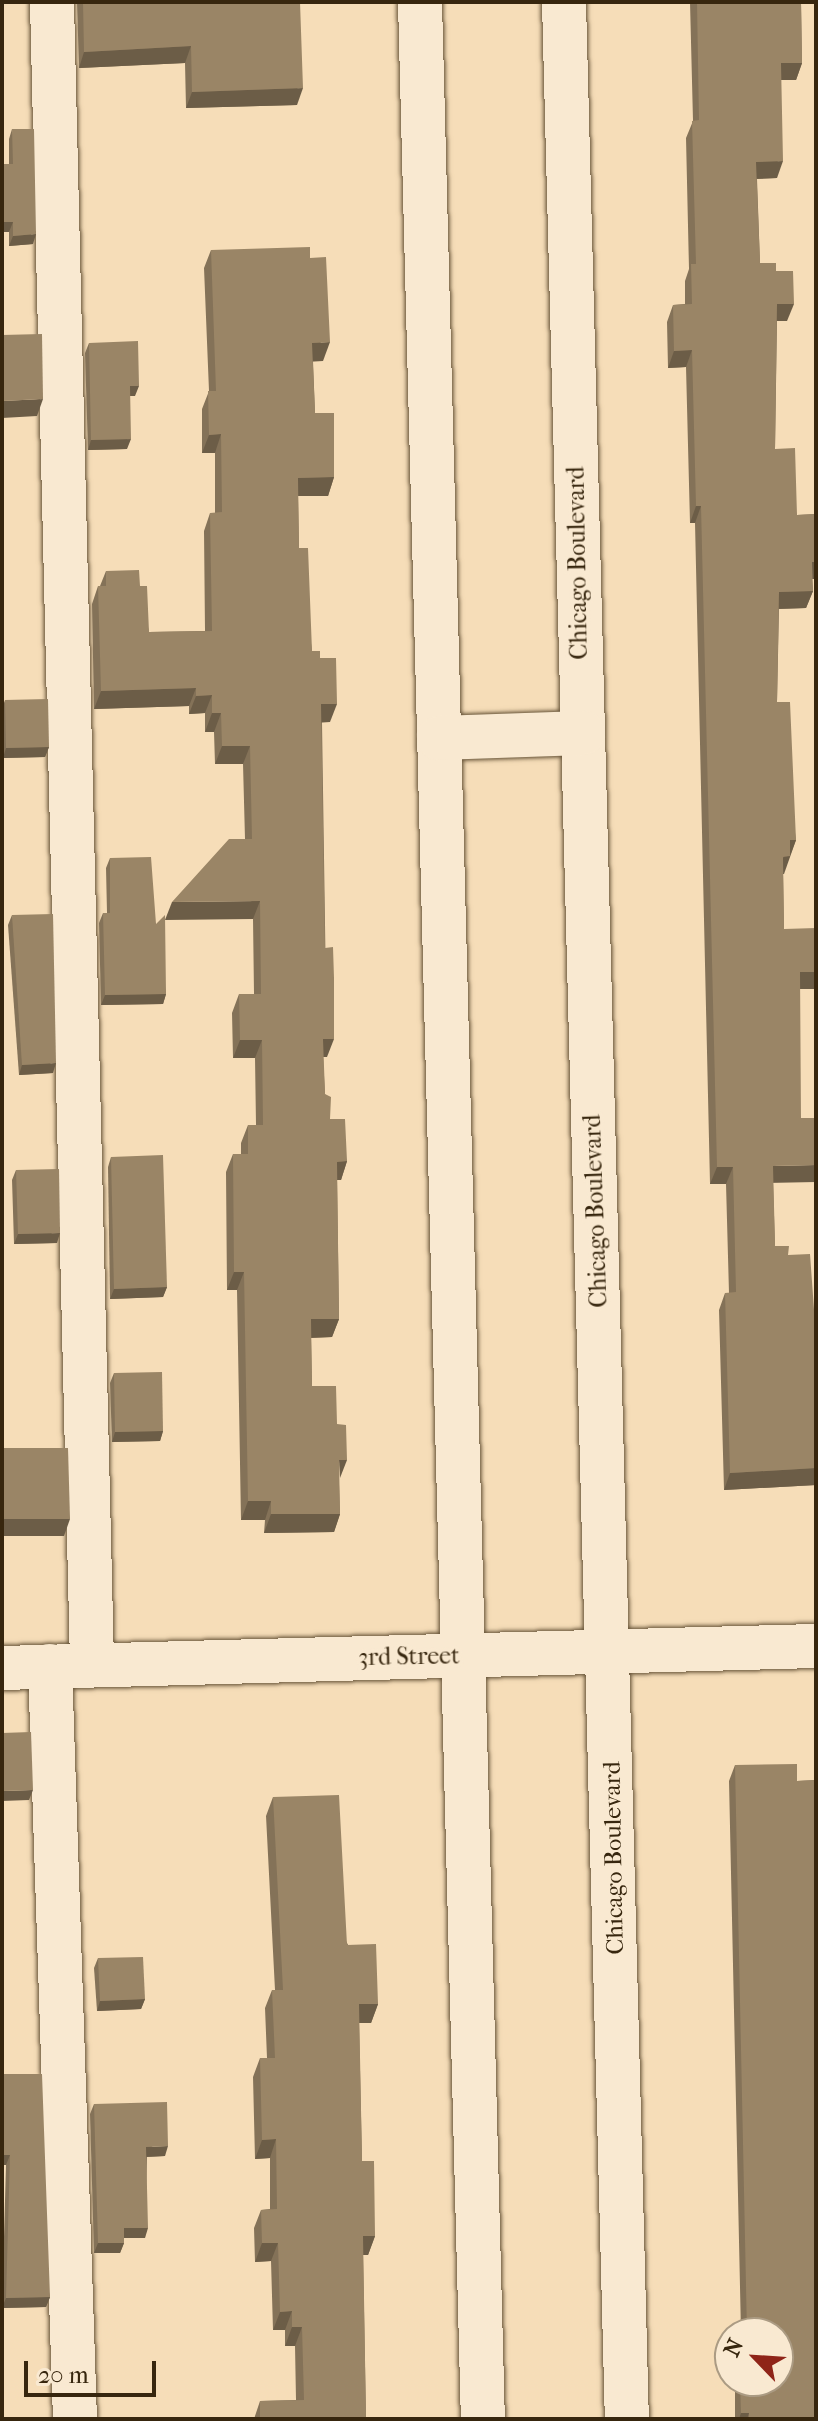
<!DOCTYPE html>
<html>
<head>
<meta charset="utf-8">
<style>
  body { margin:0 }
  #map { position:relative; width:818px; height:2421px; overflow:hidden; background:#f6ddb8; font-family:"IM FELL French Canon",serif }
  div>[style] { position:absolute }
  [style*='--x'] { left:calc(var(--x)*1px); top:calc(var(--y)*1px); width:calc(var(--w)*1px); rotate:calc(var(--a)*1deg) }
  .roads { filter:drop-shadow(0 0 2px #675438) drop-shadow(0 0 2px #675438) }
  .minor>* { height:44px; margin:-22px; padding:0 22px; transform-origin:22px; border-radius:22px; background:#f9e9d1 }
  .wall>* { inset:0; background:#847258 }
  .shaded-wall>* { inset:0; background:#6c5d47 }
  .building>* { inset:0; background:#9a8566 }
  span { translate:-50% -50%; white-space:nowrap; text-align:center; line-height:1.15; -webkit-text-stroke:7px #f9e9d1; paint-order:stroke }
  .street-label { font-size:24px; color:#37260e }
  .frame { position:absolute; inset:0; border:4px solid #37260e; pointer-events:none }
  .north { position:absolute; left:714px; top:2317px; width:80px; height:80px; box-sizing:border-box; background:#f9e9d1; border:2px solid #ab9b83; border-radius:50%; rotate:295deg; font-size:22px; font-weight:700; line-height:32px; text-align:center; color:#37260e }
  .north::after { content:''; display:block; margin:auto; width:28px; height:36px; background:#8f2418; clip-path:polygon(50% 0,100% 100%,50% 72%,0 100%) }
  .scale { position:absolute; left:24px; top:2361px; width:132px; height:36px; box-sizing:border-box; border:4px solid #37260e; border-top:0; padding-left:10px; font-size:24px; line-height:28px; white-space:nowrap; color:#37260e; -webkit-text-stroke:6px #f9e9d1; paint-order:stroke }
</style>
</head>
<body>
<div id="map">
  <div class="roads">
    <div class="minor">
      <div style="--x:52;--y:2;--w:1663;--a:88.62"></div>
      <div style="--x:420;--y:2;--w:2418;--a:88.51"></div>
      <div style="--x:564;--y:2;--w:2418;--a:88.51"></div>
      <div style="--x:439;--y:738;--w:144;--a:-2"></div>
      <div style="--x:50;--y:1666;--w:753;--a:88.1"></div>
      <div style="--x:2;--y:1668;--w:814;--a:-1.55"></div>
    </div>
  </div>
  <div class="wall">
    <div style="clip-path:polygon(77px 2px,300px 2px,297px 105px,186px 108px,185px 63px,79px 68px)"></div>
    <div style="clip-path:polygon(690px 2px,801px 2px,802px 63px,796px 80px,781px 80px,777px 178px,757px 179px,760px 263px,776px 271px,787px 321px,777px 321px,775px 449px,797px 515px,816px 514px,816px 579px,812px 579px,813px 591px,806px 608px,779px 609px,777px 702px,796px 840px,783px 874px,784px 929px,800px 989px,773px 1183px,775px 1246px,788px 1255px,816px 1337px,816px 1485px,724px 1490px,719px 1310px,725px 1293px,729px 1293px,726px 1184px,710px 1184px,695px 523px,690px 523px,686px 367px,668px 368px,667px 322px,673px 305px,685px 304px,685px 281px,689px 269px,686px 138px,693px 121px)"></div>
    <div style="clip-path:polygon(12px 129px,33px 244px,9px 246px,9px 232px,2px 232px,2px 164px,9px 164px,9px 139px)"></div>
    <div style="clip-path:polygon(211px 250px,310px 258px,323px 361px,313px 361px,315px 413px,334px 477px,328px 496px,298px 496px,299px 548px,312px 651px,320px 658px,330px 722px,322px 722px,327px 1057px,323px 1057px,325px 1094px,330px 1119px,347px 1161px,341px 1180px,337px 1180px,339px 1319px,332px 1337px,311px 1338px,312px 1386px,337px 1424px,340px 1514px,334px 1532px,264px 1533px,265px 1520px,241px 1520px,237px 1290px,227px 1290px,226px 1172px,233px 1154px,241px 1154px,241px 1143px,248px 1125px,256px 1125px,255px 1058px,233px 1058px,232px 1013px,239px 994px,254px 994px,253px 919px,245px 839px,243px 764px,215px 764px,214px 732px,205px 732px,205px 713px,189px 714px,189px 706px,94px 709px,92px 604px,98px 586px,100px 586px,106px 571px,140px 586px,149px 632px,205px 631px,204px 531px,210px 513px,215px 513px,215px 453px,202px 453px,202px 409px,209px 391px,204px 268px)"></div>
    <div style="clip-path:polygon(89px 343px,135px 396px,130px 396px,127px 449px,88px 450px,85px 353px)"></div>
    <div style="clip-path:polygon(5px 700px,49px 747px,45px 757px,3px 758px,2px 709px)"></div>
    <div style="clip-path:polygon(110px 858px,156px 924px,166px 994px,163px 1004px,101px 1005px,99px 923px,103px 913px,107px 913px,106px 868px)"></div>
    <div style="clip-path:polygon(12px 915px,53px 1073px,19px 1075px,8px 925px)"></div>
    <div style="clip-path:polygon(111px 1157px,167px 1287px,163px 1297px,110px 1299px,108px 1167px)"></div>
    <div style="clip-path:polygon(16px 1170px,57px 1243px,14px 1244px,12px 1180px)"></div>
    <div style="clip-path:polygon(114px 1373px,163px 1431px,160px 1441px,112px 1442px,110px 1383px)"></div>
    <div style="clip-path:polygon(735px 1765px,797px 1781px,816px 1780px,816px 1903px,814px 1903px,816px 2419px,735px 2419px,735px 2381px,778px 2381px,778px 2333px,741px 2333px,729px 1781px)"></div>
    <div style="clip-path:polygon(273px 1797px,378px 2004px,371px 2023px,359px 2023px,362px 2161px,375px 2236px,368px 2255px,363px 2255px,366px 2419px,254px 2419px,260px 2401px,296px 2400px,295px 2346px,285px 2346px,285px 2330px,273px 2330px,271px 2261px,255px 2262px,254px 2228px,261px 2210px,270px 2209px,270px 2158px,255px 2159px,253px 2077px,260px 2058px,267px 2058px,265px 2008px,272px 1990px,275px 1990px,266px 1816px)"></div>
    <div style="clip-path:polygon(98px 1958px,145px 1999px,141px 2009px,97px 2011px,94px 1968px)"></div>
    <div style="clip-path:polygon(2px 2074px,50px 2297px,46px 2307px,2px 2308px,6px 2165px)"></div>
    <div style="clip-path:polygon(94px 2104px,165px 2156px,147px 2157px,145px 2238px,124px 2238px,124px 2243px,120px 2253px,94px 2253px,90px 2114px)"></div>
  </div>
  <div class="shaded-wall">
    <div style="clip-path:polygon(191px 46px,185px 63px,79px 68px,84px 52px)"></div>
    <div style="clip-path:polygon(781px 63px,802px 63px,796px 80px,775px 80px)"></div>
    <div style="clip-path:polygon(303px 88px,297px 105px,186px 108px,192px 92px)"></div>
    <div style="clip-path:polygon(783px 161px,777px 178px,750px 179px,756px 162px)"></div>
    <div style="clip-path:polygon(2px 222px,13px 222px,9px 232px,2px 232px)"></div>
    <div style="clip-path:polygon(36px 234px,33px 244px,9px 246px,13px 236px)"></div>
    <div style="clip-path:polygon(777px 304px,794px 304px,787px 321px,771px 321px)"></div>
    <div style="clip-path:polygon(330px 342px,323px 361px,306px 362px,312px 343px)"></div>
    <div style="clip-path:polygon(692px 350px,686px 367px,668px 368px,674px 351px)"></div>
    <div style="clip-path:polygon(130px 386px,139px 386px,135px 396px,126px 396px)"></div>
    <div style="clip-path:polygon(43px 399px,37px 416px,2px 418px,2px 401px)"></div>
    <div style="clip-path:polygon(221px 434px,215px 453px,202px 453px,209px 435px)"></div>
    <div style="clip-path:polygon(131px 439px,127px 449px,88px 450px,91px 440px)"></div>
    <div style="clip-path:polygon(334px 477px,328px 496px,291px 496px,298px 478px)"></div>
    <div style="clip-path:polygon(696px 506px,701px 506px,695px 523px,690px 523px)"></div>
    <div style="clip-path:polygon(812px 562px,816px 562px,816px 579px,806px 579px)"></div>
    <div style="clip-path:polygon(813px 591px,806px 608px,773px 609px,779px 592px)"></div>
    <div style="clip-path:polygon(196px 688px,189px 706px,94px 709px,101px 691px)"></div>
    <div style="clip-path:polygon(212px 695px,205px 713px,189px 714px,196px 696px)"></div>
    <div style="clip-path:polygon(321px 704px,337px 704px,330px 722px,315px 723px)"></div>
    <div style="clip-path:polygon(212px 713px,221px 713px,214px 732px,205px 732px)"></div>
    <div style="clip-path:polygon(222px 746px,250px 746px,243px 764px,215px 764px)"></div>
    <div style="clip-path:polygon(49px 747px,45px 757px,3px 758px,6px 748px)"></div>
    <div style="clip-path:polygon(790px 840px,796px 840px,784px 874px,777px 874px)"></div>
    <div style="clip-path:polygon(260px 901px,253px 919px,165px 920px,172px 902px)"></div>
    <div style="clip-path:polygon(800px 972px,816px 972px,816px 989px,794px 989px)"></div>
    <div style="clip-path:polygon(166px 994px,163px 1004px,101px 1005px,105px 995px)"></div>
    <div style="clip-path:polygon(323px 1039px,334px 1039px,327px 1057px,316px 1057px)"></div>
    <div style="clip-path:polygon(240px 1040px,262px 1040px,255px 1058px,233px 1058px)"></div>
    <div style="clip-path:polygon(56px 1063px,53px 1073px,19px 1075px,22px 1065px)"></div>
    <div style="clip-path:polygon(347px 1161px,341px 1180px,330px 1180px,337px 1162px)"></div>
    <div style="clip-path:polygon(816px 1165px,816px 1182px,766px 1183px,773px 1166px)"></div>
    <div style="clip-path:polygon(717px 1167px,733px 1167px,726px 1184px,710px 1184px)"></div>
    <div style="clip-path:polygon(60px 1233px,57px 1243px,14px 1244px,18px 1234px)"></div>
    <div style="clip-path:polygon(234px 1272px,244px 1272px,237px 1290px,227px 1290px)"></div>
    <div style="clip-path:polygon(167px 1287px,163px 1297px,110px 1299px,114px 1289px)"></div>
    <div style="clip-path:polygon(311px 1319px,339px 1319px,332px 1337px,304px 1338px)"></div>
    <div style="clip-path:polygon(163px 1431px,160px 1441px,112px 1442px,115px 1432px)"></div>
    <div style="clip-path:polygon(339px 1460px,347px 1460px,340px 1478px)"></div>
    <div style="clip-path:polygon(816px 1468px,816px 1485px,724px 1490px,730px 1473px)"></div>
    <div style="clip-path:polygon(248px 1501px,271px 1501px,265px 1520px,241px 1520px)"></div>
    <div style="clip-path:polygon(271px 1514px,340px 1514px,334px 1532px,264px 1533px)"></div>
    <div style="clip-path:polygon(2px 1519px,70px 1519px,64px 1536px,2px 1536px)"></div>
    <div style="clip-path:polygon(33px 1790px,29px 1800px,2px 1801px,2px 1791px)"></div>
    <div style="clip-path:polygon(814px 1887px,816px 1887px,816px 1903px,808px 1903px)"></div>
    <div style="clip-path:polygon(145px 1999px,141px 2009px,97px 2011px,100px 2001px)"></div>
    <div style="clip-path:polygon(359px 2004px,378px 2004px,371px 2023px,352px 2023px)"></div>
    <div style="clip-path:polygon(276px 2139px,270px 2158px,255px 2159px,262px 2140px)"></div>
    <div style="clip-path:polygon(168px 2146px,165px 2156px,143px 2157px,146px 2147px)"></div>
    <div style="clip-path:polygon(2px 2155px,10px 2155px,6px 2165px,2px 2165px)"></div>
    <div style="clip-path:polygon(124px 2228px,148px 2228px,145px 2238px,120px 2238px)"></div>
    <div style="clip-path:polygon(363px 2236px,375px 2236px,368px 2255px,356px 2255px)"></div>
    <div style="clip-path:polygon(98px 2243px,124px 2243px,120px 2253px,94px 2253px)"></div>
    <div style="clip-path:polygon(262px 2243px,278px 2243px,271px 2261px,255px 2262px)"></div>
    <div style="clip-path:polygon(50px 2297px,46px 2307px,2px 2308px,6px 2298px)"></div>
    <div style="clip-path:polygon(292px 2311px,285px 2330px,273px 2330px,280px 2312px)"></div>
    <div style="clip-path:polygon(292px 2327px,302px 2327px,295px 2346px,285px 2346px)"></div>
    <div style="clip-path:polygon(741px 2413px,749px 2413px,747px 2419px,739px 2419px)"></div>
  </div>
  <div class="building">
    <div style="clip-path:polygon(83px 2px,300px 2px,303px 88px,192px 92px,191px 46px,84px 52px)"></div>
    <div style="clip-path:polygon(697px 2px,801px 2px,802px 63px,781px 63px,783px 161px,756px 162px,760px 263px,776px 263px,776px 271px,793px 271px,794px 304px,777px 304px,775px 449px,795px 448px,797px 515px,816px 514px,816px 562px,812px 562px,813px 591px,779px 592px,777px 702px,790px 702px,796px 840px,790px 840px,790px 856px,783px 857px,784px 929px,816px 928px,816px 972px,800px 972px,801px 1118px,816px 1118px,816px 1165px,773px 1166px,775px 1246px,789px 1246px,788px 1255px,810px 1254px,816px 1337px,816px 1468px,730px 1473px,725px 1293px,736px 1292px,733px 1167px,717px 1167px,701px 506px,696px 506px,692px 350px,674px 351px,673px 305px,692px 304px,691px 264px,696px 264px,692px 121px,699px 120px)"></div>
    <div style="clip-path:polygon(12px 129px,34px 129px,36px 234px,13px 236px,13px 222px,2px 222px,2px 164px,13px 164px)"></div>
    <div style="clip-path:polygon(310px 247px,310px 258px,326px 257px,330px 342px,312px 343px,315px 413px,334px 413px,334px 477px,298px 478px,299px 548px,308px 548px,312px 651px,320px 651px,320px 658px,336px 658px,337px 704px,321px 704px,325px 948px,333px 947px,334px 978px,334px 1039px,323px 1039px,325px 1094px,331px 1097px,330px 1119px,345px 1119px,347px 1161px,337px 1162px,339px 1319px,311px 1319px,312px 1386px,336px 1386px,337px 1424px,346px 1425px,347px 1460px,339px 1460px,340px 1514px,271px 1514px,271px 1501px,248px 1501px,244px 1272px,234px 1272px,233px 1154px,248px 1154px,248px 1125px,263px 1125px,262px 1040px,240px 1040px,239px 994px,261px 994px,260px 901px,172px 902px,229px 839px,252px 839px,250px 746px,222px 746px,221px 713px,212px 713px,212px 695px,196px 696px,196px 688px,101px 691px,98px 586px,106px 586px,106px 571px,139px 570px,140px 586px,147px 586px,149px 632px,212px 631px,210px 513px,222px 512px,221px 434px,209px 435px,208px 391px,216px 391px,211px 250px)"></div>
    <div style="clip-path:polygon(42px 334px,43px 399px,2px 401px,2px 335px)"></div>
    <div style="clip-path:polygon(138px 341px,139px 386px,130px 386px,131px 439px,91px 440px,89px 343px)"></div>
    <div style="clip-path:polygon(48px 699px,49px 747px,6px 748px,5px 700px)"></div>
    <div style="clip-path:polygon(151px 857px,156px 924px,165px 915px,166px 994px,105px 995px,103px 913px,110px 913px,110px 858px)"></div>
    <div style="clip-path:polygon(53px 914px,56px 1063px,22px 1065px,12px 915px)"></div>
    <div style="clip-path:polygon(163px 1155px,167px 1287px,114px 1289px,111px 1157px)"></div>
    <div style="clip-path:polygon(59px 1169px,60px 1233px,18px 1234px,16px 1170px)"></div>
    <div style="clip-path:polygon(162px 1372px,163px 1431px,115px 1432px,114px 1373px)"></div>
    <div style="clip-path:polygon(2px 1448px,68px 1448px,70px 1519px,2px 1519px)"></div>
    <div style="clip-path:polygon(31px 1732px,33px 1790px,2px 1791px,2px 1733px)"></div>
    <div style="clip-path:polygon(797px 1764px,797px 1781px,816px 1780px,816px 1887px,814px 1887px,816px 1986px,816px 2419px,749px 2419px,749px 2413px,741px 2413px,740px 2381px,778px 2381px,778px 2333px,747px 2333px,735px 1765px)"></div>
    <div style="clip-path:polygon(339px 1795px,347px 1945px,376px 1944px,378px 2004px,359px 2004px,362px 2161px,374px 2161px,375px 2236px,363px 2236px,366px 2419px,260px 2419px,260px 2401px,304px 2400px,302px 2327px,292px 2327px,292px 2311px,280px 2312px,278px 2243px,262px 2243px,261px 2210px,277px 2209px,276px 2139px,262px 2140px,260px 2058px,275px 2058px,272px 1990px,283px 1990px,273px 1797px)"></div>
    <div style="clip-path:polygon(143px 1957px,145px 1999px,100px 2001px,98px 1958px)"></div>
    <div style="clip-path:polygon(2px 2074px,42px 2074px,50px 2297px,6px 2298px,10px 2155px,2px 2155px)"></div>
    <div style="clip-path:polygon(167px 2102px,168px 2146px,146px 2147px,148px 2228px,124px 2228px,124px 2243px,98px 2243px,94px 2104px)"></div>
  </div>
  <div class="street-label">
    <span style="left:578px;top:563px;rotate:-91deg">Chicago Boulevard</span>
    <span style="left:596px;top:1211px;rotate:-92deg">Chicago Boulevard</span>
    <span style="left:409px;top:1657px;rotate:-1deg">3rd Street</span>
    <span style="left:614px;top:1858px;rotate:-91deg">Chicago Boulevard</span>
  </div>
  <div class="frame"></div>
  <div class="north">N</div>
  <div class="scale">20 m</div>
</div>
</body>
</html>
